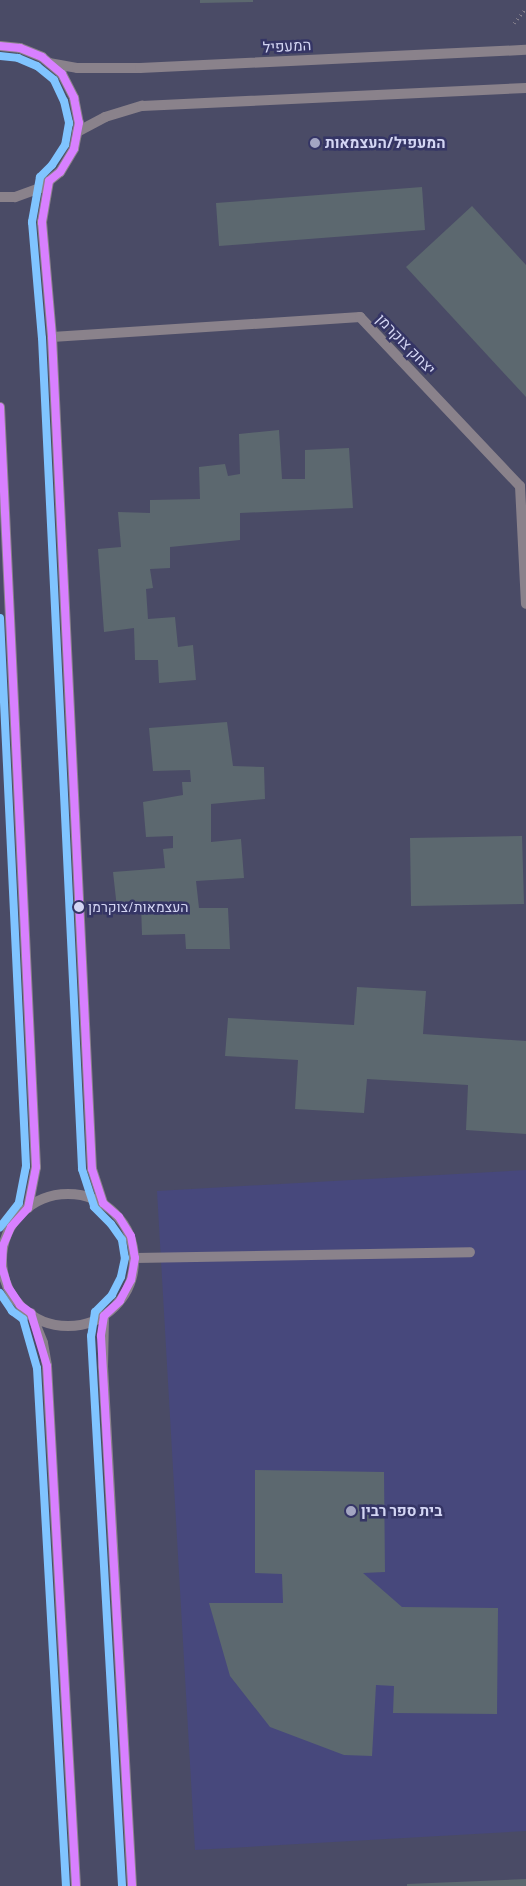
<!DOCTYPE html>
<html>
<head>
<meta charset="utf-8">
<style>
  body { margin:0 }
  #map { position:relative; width:526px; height:1886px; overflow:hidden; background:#4a4b66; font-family:Barlow,Heebo,sans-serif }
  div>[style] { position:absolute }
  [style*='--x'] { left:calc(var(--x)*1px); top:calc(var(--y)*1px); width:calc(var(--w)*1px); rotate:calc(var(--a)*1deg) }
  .built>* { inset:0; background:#47487c }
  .building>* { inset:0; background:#5c686f }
  .path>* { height:3px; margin-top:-1.5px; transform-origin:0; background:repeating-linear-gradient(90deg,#85808c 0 1px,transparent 0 5px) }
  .service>* { height:10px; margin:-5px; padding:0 5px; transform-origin:5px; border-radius:5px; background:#8a828b }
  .minor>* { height:10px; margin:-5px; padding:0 5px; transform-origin:5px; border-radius:5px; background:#8a828b }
  .tertiary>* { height:10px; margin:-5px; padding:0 5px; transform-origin:5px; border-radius:5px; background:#8a828b }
  .tertiary>.ring { margin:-5px; padding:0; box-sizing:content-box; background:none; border:10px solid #8a828b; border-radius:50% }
  .bus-1>* { height:8px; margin:-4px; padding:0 4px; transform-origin:4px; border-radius:4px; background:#d880ff }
  .bus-2>* { height:8px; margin:-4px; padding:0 4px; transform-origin:4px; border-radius:4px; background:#80c4ff }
  .dots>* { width:14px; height:14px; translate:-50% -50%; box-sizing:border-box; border:2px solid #353565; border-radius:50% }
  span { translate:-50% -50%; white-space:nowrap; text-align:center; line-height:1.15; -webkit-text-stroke:5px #353565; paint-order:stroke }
  .bus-label { font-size:14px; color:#d3d5f3 }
  .left { translate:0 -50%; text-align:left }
  .street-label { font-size:15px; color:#d3d5f3 }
  .poi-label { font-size:15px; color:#d3d5f3; font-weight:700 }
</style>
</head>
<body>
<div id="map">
  <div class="built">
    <div style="clip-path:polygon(526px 1170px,526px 1831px,195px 1850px,157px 1191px)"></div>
  </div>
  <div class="building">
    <div style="clip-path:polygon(200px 0,253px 0,253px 2px,200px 3px)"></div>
    <div style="clip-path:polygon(422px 187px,425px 230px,219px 246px,216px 203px)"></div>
    <div style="clip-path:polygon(472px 206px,526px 265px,526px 397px,406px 267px)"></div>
    <div style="clip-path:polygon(279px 430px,282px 479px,305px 479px,305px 450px,349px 448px,353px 508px,240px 513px,240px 540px,170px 547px,170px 568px,150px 569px,153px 588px,146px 589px,148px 619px,175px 617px,178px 647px,193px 645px,196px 680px,159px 683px,158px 660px,135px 660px,134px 628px,104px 632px,98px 549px,121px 547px,118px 512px,150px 513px,150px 500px,200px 499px,199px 467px,225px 464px,228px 476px,240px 474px,239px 434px)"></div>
    <div style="clip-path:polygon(227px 722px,233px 766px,264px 767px,265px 799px,211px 804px,211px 842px,241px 839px,244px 878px,196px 881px,199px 908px,228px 908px,230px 949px,186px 949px,185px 934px,142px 935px,141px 905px,117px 908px,113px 872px,165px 868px,163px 849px,173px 848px,173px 836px,146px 837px,143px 802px,183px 795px,182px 782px,191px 782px,190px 770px,153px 771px,149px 728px)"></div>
    <div style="clip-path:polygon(522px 836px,524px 904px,411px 906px,410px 838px)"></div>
    <div style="clip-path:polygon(357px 987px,426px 991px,423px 1034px,526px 1041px,526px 1134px,466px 1130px,468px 1085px,367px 1079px,364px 1113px,295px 1109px,298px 1060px,225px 1056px,228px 1018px,354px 1025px)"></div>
    <div style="clip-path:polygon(255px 1470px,384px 1472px,385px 1572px,363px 1573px,402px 1607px,498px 1608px,497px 1714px,393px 1713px,394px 1686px,376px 1685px,372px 1756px,344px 1755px,270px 1727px,230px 1676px,209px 1603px,283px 1603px,282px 1574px,255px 1573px)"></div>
    <div style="clip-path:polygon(526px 1879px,526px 1886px,407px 1886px,407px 1884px)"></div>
  </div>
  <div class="path">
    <div style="--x:514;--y:23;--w:19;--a:-51"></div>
  </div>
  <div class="service">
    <div style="--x:135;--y:1258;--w:335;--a:-1"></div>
  </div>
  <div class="minor">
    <div style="--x:52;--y:337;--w:309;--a:-3.7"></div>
    <div style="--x:360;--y:317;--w:233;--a:46.6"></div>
    <div style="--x:520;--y:486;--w:118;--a:87.1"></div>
  </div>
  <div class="tertiary">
    <div style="--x:0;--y:46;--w:20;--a:6"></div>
    <div style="--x:20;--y:48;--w:24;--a:22"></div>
    <div style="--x:42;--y:57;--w:26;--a:40"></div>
    <div style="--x:62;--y:74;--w:27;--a:63"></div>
    <div style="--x:74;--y:98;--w:25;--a:79"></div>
    <div style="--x:79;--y:123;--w:26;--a:101"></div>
    <div style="--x:74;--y:149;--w:27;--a:121"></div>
    <div style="--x:60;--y:172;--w:26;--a:141"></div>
    <div style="--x:40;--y:188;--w:27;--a:160"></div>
    <div style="--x:15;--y:197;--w:15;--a:180"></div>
    <div style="--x:49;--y:63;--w:28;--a:10"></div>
    <div style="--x:77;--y:68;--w:63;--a:0"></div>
    <div style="--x:140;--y:68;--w:386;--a:-2.7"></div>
    <div style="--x:77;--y:132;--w:32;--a:-28"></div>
    <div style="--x:105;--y:117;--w:39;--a:-17"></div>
    <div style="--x:142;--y:106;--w:384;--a:-2.7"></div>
    <div style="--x:49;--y:181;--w:42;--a:99.7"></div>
    <div style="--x:42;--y:222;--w:115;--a:85"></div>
    <div style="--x:52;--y:337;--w:833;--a:87.25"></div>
    <div style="--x:92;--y:1169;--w:36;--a:72"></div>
    <div style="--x:0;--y:407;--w:761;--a:87.29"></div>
    <div style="--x:36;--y:1167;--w:42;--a:101"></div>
    <div class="ring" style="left:2px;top:1194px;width:122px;height:122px"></div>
    <div style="--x:31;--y:1313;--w:32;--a:68"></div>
    <div style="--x:43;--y:1343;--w:23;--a:80"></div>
    <div style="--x:47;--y:1366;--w:521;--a:86.81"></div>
    <div style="--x:104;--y:1316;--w:50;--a:91.1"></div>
    <div style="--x:103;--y:1366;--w:521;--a:86.81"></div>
  </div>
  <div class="bus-1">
    <div style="--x:0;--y:46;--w:20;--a:6"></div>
    <div style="--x:20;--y:48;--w:24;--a:22"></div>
    <div style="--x:42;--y:57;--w:26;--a:40"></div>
    <div style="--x:62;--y:74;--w:27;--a:63"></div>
    <div style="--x:74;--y:98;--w:25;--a:79"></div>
    <div style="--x:79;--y:123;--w:26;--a:101"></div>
    <div style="--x:74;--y:149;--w:27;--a:121"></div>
    <div style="--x:60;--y:172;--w:14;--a:141"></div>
    <div style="--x:49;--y:181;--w:42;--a:99.7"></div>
    <div style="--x:42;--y:222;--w:115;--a:85"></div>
    <div style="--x:52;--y:337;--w:833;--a:87.25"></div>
    <div style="--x:92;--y:1169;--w:36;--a:72"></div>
    <div style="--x:103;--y:1203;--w:21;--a:41"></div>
    <div style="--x:119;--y:1217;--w:22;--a:58"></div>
    <div style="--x:131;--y:1236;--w:22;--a:80"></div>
    <div style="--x:135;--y:1258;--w:22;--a:100"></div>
    <div style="--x:131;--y:1280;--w:24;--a:118"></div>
    <div style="--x:120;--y:1301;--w:22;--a:137"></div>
    <div style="--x:104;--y:1316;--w:20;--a:99"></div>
    <div style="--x:101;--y:1336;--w:551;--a:86.77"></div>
    <div style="--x:0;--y:407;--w:761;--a:87.29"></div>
    <div style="--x:36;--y:1167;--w:42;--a:101"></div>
    <div style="--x:28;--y:1208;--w:25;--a:132"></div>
    <div style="--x:11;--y:1227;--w:21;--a:113"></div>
    <div style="--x:3;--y:1246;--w:21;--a:93"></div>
    <div style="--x:2;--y:1267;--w:21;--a:73"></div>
    <div style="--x:8;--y:1287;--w:22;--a:56"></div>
    <div style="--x:20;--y:1305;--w:14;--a:36"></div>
    <div style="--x:31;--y:1313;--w:55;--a:73.2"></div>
    <div style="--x:47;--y:1366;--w:521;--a:86.81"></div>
  </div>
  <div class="bus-2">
    <div style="--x:0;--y:56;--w:18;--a:6"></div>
    <div style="--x:18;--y:58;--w:21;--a:23"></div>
    <div style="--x:37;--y:66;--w:22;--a:39"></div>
    <div style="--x:54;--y:80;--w:23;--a:65"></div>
    <div style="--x:64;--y:101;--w:23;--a:77"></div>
    <div style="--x:69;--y:123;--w:22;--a:100"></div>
    <div style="--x:65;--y:145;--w:24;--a:123"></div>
    <div style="--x:52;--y:165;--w:17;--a:135"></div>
    <div style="--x:40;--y:177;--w:46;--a:100.1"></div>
    <div style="--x:32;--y:222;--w:116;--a:85.1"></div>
    <div style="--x:42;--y:338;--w:832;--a:87.24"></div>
    <div style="--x:82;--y:1169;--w:40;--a:72"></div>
    <div style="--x:94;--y:1207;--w:24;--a:45"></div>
    <div style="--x:111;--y:1224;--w:19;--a:55"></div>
    <div style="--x:122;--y:1240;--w:18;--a:81"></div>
    <div style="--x:125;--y:1258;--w:19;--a:102"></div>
    <div style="--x:121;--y:1277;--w:20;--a:117"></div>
    <div style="--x:112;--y:1295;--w:24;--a:135"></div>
    <div style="--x:95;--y:1312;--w:24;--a:99"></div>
    <div style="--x:91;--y:1336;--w:551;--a:86.77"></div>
    <div style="--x:0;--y:618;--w:549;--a:87.28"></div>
    <div style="--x:26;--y:1166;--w:38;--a:101"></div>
    <div style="--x:19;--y:1203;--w:31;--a:128"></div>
    <div style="--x:0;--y:1293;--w:22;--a:56"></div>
    <div style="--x:12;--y:1311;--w:14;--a:36"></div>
    <div style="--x:23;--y:1319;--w:51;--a:74.1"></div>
    <div style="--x:37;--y:1368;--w:519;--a:86.8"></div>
  </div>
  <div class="dots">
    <div style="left:315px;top:143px;background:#a3a5c2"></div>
    <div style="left:79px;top:907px;background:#d3d5f3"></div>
    <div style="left:351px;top:1511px;background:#a3a5c2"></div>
  </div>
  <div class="bus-label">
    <span class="left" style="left:88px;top:907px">העצמאות/צוקרמן</span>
  </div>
  <div class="street-label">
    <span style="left:287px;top:46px;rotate:-3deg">המעפיל</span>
    <span style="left:406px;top:344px;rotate:46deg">יצחק צוקרמן</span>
  </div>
  <div class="poi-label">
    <span class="left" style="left:325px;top:143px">המעפיל/העצמאות</span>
    <span class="left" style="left:361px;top:1511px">בית ספר רבין</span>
  </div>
</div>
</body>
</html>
